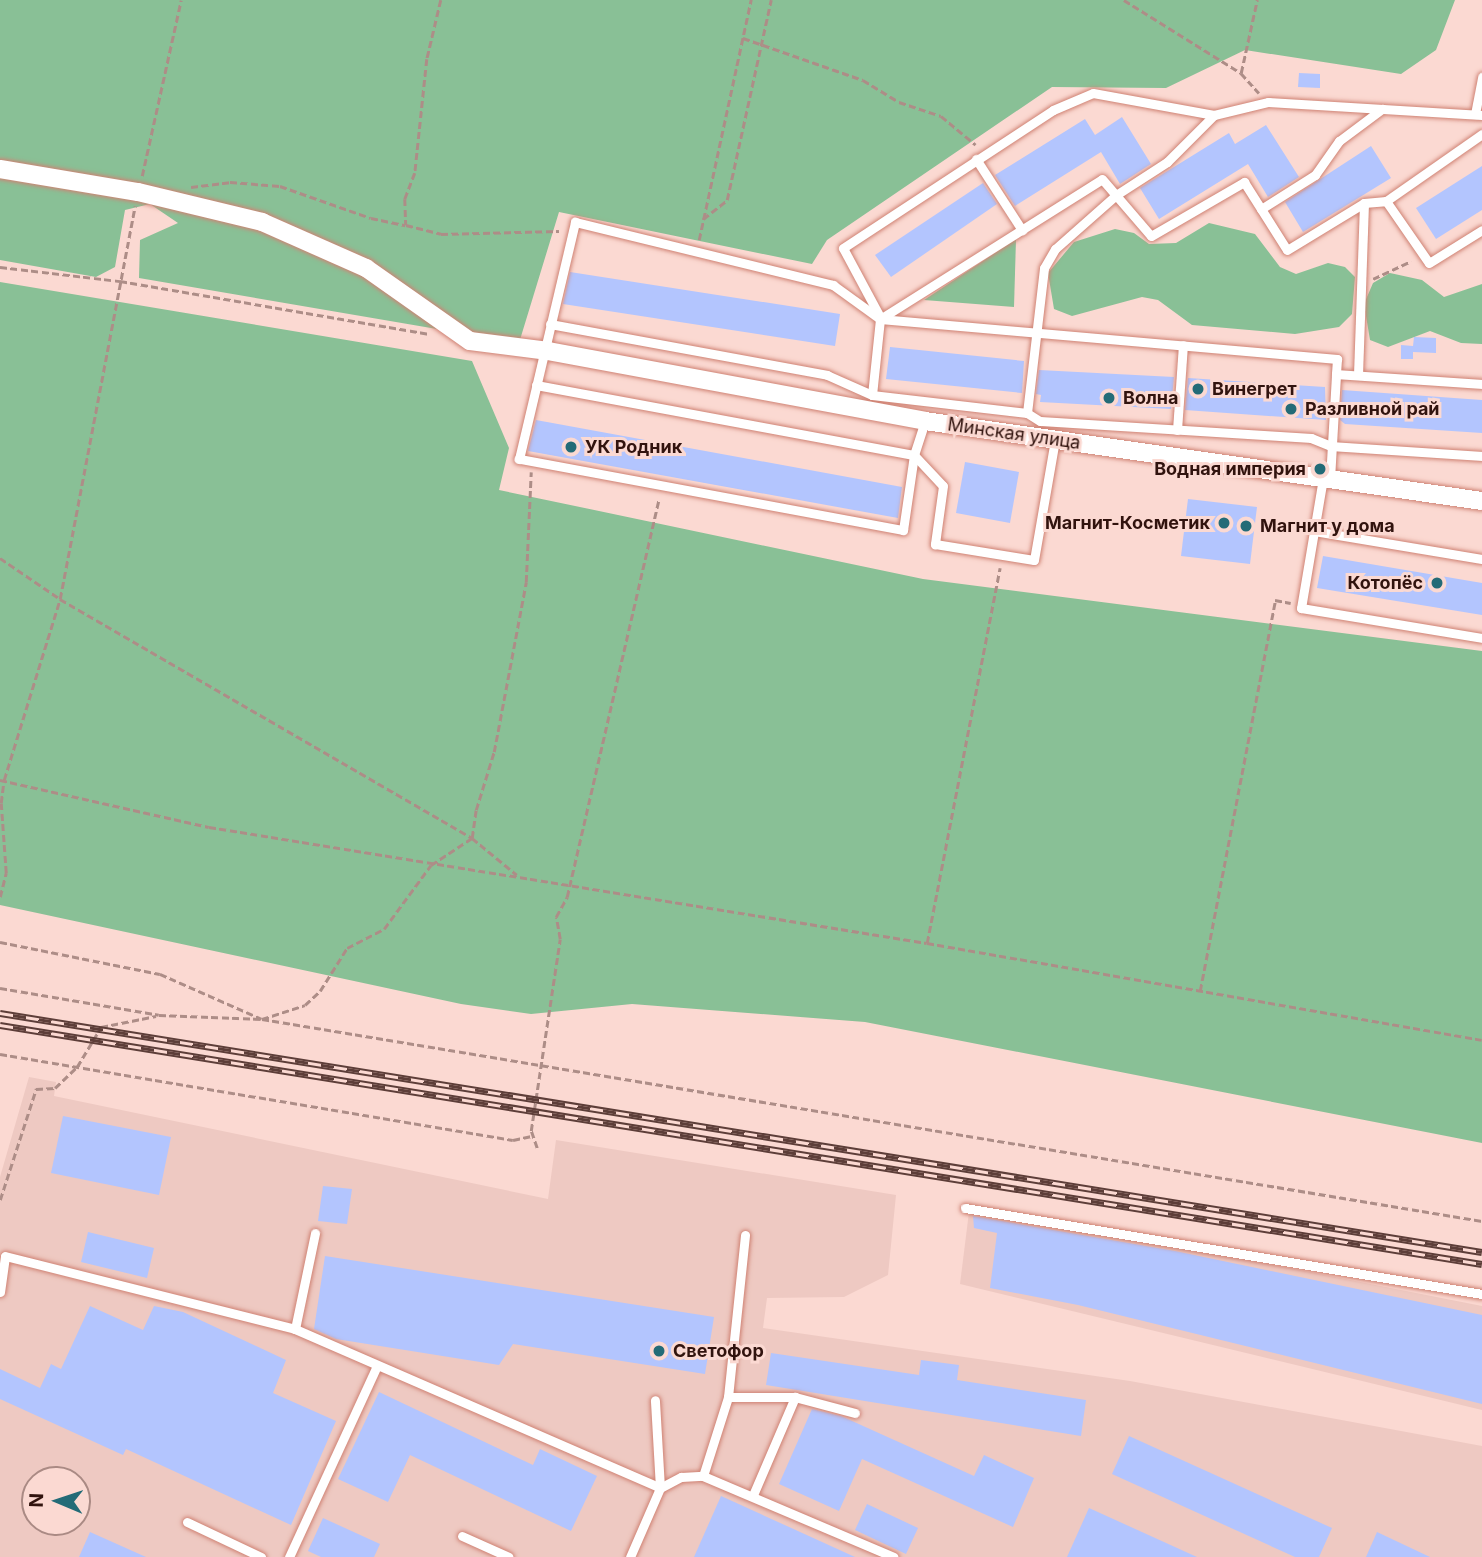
<!DOCTYPE html>
<html>
<head>
<meta charset="utf-8">
<style>
  body { margin:0 }
  #map { position:relative; width:1482px; height:1557px; overflow:hidden; background:#fbd9d2; font-family:Inter,sans-serif }
  div>[style] { position:absolute }
  [style*='--x'] { left:calc(var(--x)*1px); top:calc(var(--y)*1px); width:calc(var(--w)*1px); rotate:calc(var(--a)*1deg) }
  .built>* { inset:0; background:#eec9c2 }
  .green>* { inset:0; background:#89c096 }
  .building>* { inset:0; background:#b3c5fe }
  .path>* { height:2.5px; margin-top:-1.25px; transform-origin:0; background:repeating-linear-gradient(90deg,#ad8d87 0 7px,transparent 0 10.5px) }
  .roads { filter:drop-shadow(0 0 2px #cf8273) drop-shadow(0 0 2px #cf8273) }
  .service>* { height:9px; margin:-4.5px; padding:0 4.5px; transform-origin:4.5px; border-radius:4.5px; background:#fff }
  .minor>* { height:18px; margin:-9px; padding:0 9px; transform-origin:9px; border-radius:9px; background:#fff }
  .rail>* { height:7px; margin-top:-3.5px; transform-origin:0; background:repeating-linear-gradient(90deg,#fbd9d2 0 13px,#5d3e39 0 26px); box-sizing:border-box; border-block:2px solid #5d3e39 }
  .dots>* { width:19px; height:19px; translate:-50% -50%; box-sizing:border-box; border:4px solid #fbd9d2; border-radius:50% }
  span { translate:-50% -50%; white-space:nowrap; text-align:center; line-height:1.15; -webkit-text-stroke:6px #fbd9d2; paint-order:stroke }
  .poi-label { font-size:18px; color:#31130e; font-weight:700 }
  .left { translate:0 -50%; text-align:left }
  .right { translate:-100% -50%; text-align:right }
  .street-label { font-size:18px; color:#31130e }
  .north { position:absolute; left:21px; top:1466px; width:70px; height:70px; box-sizing:border-box; background:#fbd9d2; border:2px solid #aa8a84; border-radius:50%; rotate:272deg; font-size:19px; font-weight:700; line-height:28px; text-align:center; color:#31130e }
  .north::after { content:''; display:block; margin:auto; width:24px; height:32px; background:#236b77; clip-path:polygon(50% 0,100% 100%,50% 72%,0 100%) }
</style>
</head>
<body>
<div id="map">
  <div class="built">
    <div style="clip-path:polygon(evenodd,29px 1077px,56px 1082px,54px 1096px,548px 1199px,556px 1140px,896px 1195px,888px 1275px,844px 1297px,767px 1298px,763px 1328px,1130px 1381px,1482px 1446px,1482px 1557px,0 1557px,0 1177px,29px 1077px,35px 1480px,77px 1480px,77px 1522px,35px 1522px,35px 1480px)"></div>
    <div style="clip-path:polygon(969px 1212px,1188px 1248px,1482px 1306px,1482px 1410px,960px 1284px)"></div>
  </div>
  <div class="green">
    <div style="clip-path:polygon(0 0,1455px 0,1436px 50px,1401px 74px,1245px 50px,1166px 88px,1052px 87px,827px 240px,812px 264px,559px 212px,519px 343px,139px 278px,140px 240px,178px 223px,150px 204px,125px 210px,115px 267px,96px 277px,0 260px)"></div>
    <div style="clip-path:polygon(1209px 223px,1255px 234px,1280px 267px,1296px 274px,1328px 263px,1345px 267px,1355px 277px,1352px 314px,1339px 327px,1295px 334px,1192px 325px,1158px 300px,1142px 297px,1072px 316px,1054px 309px,1048px 273px,1074px 242px,1115px 229px,1134px 233px,1149px 244px,1176px 243px)"></div>
    <div style="clip-path:polygon(1016px 239px,1014px 307px,924px 300px)"></div>
    <div style="clip-path:polygon(1390px 273px,1422px 280px,1444px 297px,1482px 284px,1482px 344px,1461px 343px,1430px 331px,1388px 347px,1370px 340px,1364px 304px,1373px 283px)"></div>
    <div style="clip-path:polygon(0 282px,472px 361px,509px 448px,499px 490px,923px 579px,1482px 651px,1482px 1143px,865px 1022px,632px 1004px,531px 1014px,461px 1004px,0 905px)"></div>
  </div>
  <div class="building">
    <div style="clip-path:polygon(1299px 73px,1320px 74px,1320px 88px,1298px 87px)"></div>
    <div style="clip-path:polygon(1122px 117px,1151px 164px,1120px 184px,1101px 152px,1015px 206px,995px 175px,1085px 119px,1095px 135px)"></div>
    <div style="clip-path:polygon(1266px 125px,1299px 177px,1268px 197px,1248px 164px,1159px 219px,1140px 188px,1229px 133px,1235px 144px)"></div>
    <div style="clip-path:polygon(1371px 146px,1391px 178px,1303px 232px,1285px 202px)"></div>
    <div style="clip-path:polygon(1482px 166px,1482px 210px,1436px 239px,1416px 208px)"></div>
    <div style="clip-path:polygon(983px 183px,997px 204px,891px 277px,875px 255px)"></div>
    <div style="clip-path:polygon(570px 272px,840px 314px,835px 346px,563px 304px)"></div>
    <div style="clip-path:polygon(1414px 337px,1436px 338px,1436px 353px,1413px 352px,1413px 359px,1401px 359px,1401px 345px,1413px 346px)"></div>
    <div style="clip-path:polygon(890px 347px,1024px 361px,1022px 393px,886px 379px)"></div>
    <div style="clip-path:polygon(1039px 370px,1174px 377px,1171px 409px,1040px 402px,1041px 395px,1036px 394px)"></div>
    <div style="clip-path:polygon(1188px 378px,1325px 387px,1326px 420px,1185px 410px)"></div>
    <div style="clip-path:polygon(1342px 390px,1482px 400px,1482px 433px,1345px 424px,1340px 420px)"></div>
    <div style="clip-path:polygon(536px 420px,902px 487px,898px 518px,528px 451px)"></div>
    <div style="clip-path:polygon(965px 462px,1019px 472px,1010px 523px,956px 513px)"></div>
    <div style="clip-path:polygon(1188px 499px,1257px 507px,1250px 564px,1181px 556px)"></div>
    <div style="clip-path:polygon(1323px 556px,1482px 583px,1482px 615px,1317px 588px)"></div>
    <div style="clip-path:polygon(63px 1116px,171px 1137px,159px 1195px,51px 1173px)"></div>
    <div style="clip-path:polygon(323px 1186px,352px 1189px,347px 1224px,318px 1221px)"></div>
    <div style="clip-path:polygon(973px 1216px,1175px 1251px,1482px 1315px,1482px 1404px,1078px 1305px,990px 1288px,997px 1233px,974px 1228px)"></div>
    <div style="clip-path:polygon(88px 1232px,154px 1248px,147px 1278px,81px 1262px)"></div>
    <div style="clip-path:polygon(325px 1256px,714px 1317px,705px 1374px,513px 1344px,499px 1365px,336px 1339px,314px 1329px)"></div>
    <div style="clip-path:polygon(90px 1306px,143px 1330px,154px 1306px,183px 1312px,286px 1360px,273px 1393px,336px 1421px,291px 1525px,126px 1449px,123px 1455px,0 1399px,0 1369px,40px 1388px,51px 1364px,61px 1369px)"></div>
    <div style="clip-path:polygon(771px 1353px,919px 1375px,921px 1360px,959px 1365px,957px 1380px,1086px 1400px,1081px 1436px,766px 1385px)"></div>
    <div style="clip-path:polygon(379px 1392px,533px 1465px,540px 1449px,597px 1476px,571px 1531px,410px 1455px,388px 1502px,338px 1479px)"></div>
    <div style="clip-path:polygon(812px 1409px,841px 1416px,974px 1476px,984px 1455px,1034px 1478px,1013px 1527px,862px 1459px,839px 1511px,779px 1484px)"></div>
    <div style="clip-path:polygon(1129px 1436px,1332px 1528px,1319px 1557px,1295px 1557px,1112px 1474px)"></div>
    <div style="clip-path:polygon(721px 1496px,855px 1557px,694px 1557px)"></div>
    <div style="clip-path:polygon(867px 1504px,918px 1528px,906px 1554px,855px 1530px)"></div>
    <div style="clip-path:polygon(1089px 1508px,1197px 1557px,1067px 1557px)"></div>
    <div style="clip-path:polygon(323px 1518px,380px 1544px,374px 1557px,321px 1557px,308px 1551px)"></div>
    <div style="clip-path:polygon(90px 1532px,146px 1557px,79px 1557px)"></div>
    <div style="clip-path:polygon(1377px 1532px,1430px 1557px,1366px 1557px)"></div>
  </div>
  <div class="path">
    <div style="--x:441;--y:0;--w:61;--a:103.3"></div>
    <div style="--x:427;--y:59;--w:115;--a:96"></div>
    <div style="--x:415;--y:173;--w:28;--a:111"></div>
    <div style="--x:405;--y:199;--w:26;--a:88"></div>
    <div style="--x:406;--y:225;--w:36;--a:14"></div>
    <div style="--x:441;--y:234;--w:118;--a:-1.5"></div>
    <div style="--x:1124;--y:0;--w:138;--a:32"></div>
    <div style="--x:1241;--y:73;--w:27;--a:48"></div>
    <div style="--x:743;--y:38;--w:127;--a:19.3"></div>
    <div style="--x:863;--y:80;--w:42;--a:31.4"></div>
    <div style="--x:899;--y:102;--w:44;--a:18.4"></div>
    <div style="--x:941;--y:116;--w:45;--a:39.6"></div>
    <div style="--x:1241;--y:73;--w:75;--a:-77.6"></div>
    <div style="--x:142;--y:176;--w:180;--a:-77.5"></div>
    <div style="--x:191;--y:187;--w:39;--a:-7"></div>
    <div style="--x:230;--y:182;--w:50;--a:4.6"></div>
    <div style="--x:280;--y:186;--w:96;--a:19.4"></div>
    <div style="--x:371;--y:218;--w:35;--a:12"></div>
    <div style="--x:703;--y:219;--w:31;--a:-38"></div>
    <div style="--x:727;--y:200;--w:205;--a:-77.6"></div>
    <div style="--x:699;--y:240;--w:246;--a:-77.8"></div>
    <div style="--x:0;--y:267;--w:121;--a:6.7"></div>
    <div style="--x:120;--y:281;--w:314;--a:9.7"></div>
    <div style="--x:1373;--y:279;--w:42;--a:-25.3"></div>
    <div style="--x:0;--y:558;--w:73;--a:34.3"></div>
    <div style="--x:60;--y:599;--w:476;--a:30.1"></div>
    <div style="--x:472;--y:838;--w:58;--a:39.4"></div>
    <div style="--x:0;--y:780;--w:214;--a:12.7"></div>
    <div style="--x:209;--y:827;--w:727;--a:9.18"></div>
    <div style="--x:927;--y:943;--w:563;--a:9.91"></div>
    <div style="--x:0;--y:897;--w:25;--a:-76"></div>
    <div style="--x:6;--y:873;--w:70;--a:-94.1"></div>
    <div style="--x:1;--y:803;--w:23;--a:-83"></div>
    <div style="--x:4;--y:780;--w:189;--a:-72.8"></div>
    <div style="--x:60;--y:599;--w:400;--a:-79.2"></div>
    <div style="--x:0;--y:942;--w:163;--a:11.3"></div>
    <div style="--x:160;--y:974;--w:111;--a:23.8"></div>
    <div style="--x:262;--y:1019;--w:45;--a:-18"></div>
    <div style="--x:305;--y:1005;--w:21;--a:-43"></div>
    <div style="--x:320;--y:991;--w:51;--a:-57.9"></div>
    <div style="--x:347;--y:948;--w:42;--a:-27.2"></div>
    <div style="--x:384;--y:929;--w:79;--a:-53.7"></div>
    <div style="--x:431;--y:865;--w:49;--a:-33.4"></div>
    <div style="--x:472;--y:838;--w:28;--a:-82"></div>
    <div style="--x:476;--y:810;--w:61;--a:-72.8"></div>
    <div style="--x:494;--y:752;--w:173;--a:-79.3"></div>
    <div style="--x:526;--y:582;--w:110;--a:-87.4"></div>
    <div style="--x:927;--y:943;--w:382;--a:-79"></div>
    <div style="--x:0;--y:988;--w:161;--a:9.6"></div>
    <div style="--x:159;--y:1015;--w:103;--a:2.2"></div>
    <div style="--x:262;--y:1019;--w:1237;--a:9.4"></div>
    <div style="--x:1200;--y:991;--w:398;--a:-79.1"></div>
    <div style="--x:1275;--y:600;--w:16;--a:11"></div>
    <div style="--x:0;--y:1054;--w:520;--a:9.52"></div>
    <div style="--x:513;--y:1140;--w:19;--a:-12"></div>
    <div style="--x:537;--y:1148;--w:18;--a:-109"></div>
    <div style="--x:531;--y:1131;--w:194;--a:-81.4"></div>
    <div style="--x:560;--y:939;--w:22;--a:-100"></div>
    <div style="--x:556;--y:917;--w:23;--a:-61"></div>
    <div style="--x:567;--y:897;--w:409;--a:-77"></div>
    <div style="--x:0;--y:1200;--w:117;--a:-72"></div>
    <div style="--x:36;--y:1089;--w:19;--a:-3"></div>
    <div style="--x:55;--y:1088;--w:30;--a:-44"></div>
    <div style="--x:77;--y:1067;--w:47;--a:-59"></div>
    <div style="--x:101;--y:1027;--w:56;--a:-11.3"></div>
  </div>
  <div class="roads">
    <div class="service">
      <div style="--x:1475;--y:114;--w:38;--a:-79"></div>
      <div style="--x:976;--y:159;--w:85;--a:57.1"></div>
      <div style="--x:1386;--y:201;--w:75;--a:55.3"></div>
      <div style="--x:1429;--y:263;--w:62;--a:-31.9"></div>
      <div style="--x:1261;--y:209;--w:64;--a:-32.2"></div>
      <div style="--x:1315;--y:175;--w:42;--a:-54.8"></div>
      <div style="--x:1339;--y:141;--w:54;--a:-36.7"></div>
      <div style="--x:880;--y:317;--w:78;--a:-118.2"></div>
      <div style="--x:843;--y:248;--w:251;--a:-33.3"></div>
      <div style="--x:1053;--y:110;--w:43;--a:-23"></div>
      <div style="--x:1093;--y:93;--w:123;--a:10.3"></div>
      <div style="--x:1214;--y:115;--w:56;--a:-13.5"></div>
      <div style="--x:1268;--y:102;--w:214;--a:3.5"></div>
      <div style="--x:550;--y:324;--w:282;--a:10.4"></div>
      <div style="--x:827;--y:375;--w:49;--a:24"></div>
      <div style="--x:872;--y:395;--w:156;--a:6.6"></div>
      <div style="--x:1027;--y:413;--w:15;--a:32"></div>
      <div style="--x:1040;--y:421;--w:272;--a:3.6"></div>
      <div style="--x:1311;--y:438;--w:22;--a:22"></div>
      <div style="--x:1331;--y:446;--w:151;--a:3.8"></div>
      <div style="--x:1358;--y:375;--w:172;--a:-88"></div>
      <div style="--x:536;--y:385;--w:384;--a:10.5"></div>
      <div style="--x:914;--y:455;--w:42;--a:46.9"></div>
      <div style="--x:943;--y:486;--w:59;--a:97.9"></div>
      <div style="--x:935;--y:544;--w:100;--a:9.2"></div>
      <div style="--x:1034;--y:560;--w:122;--a:-80.1"></div>
      <div style="--x:872;--y:395;--w:76;--a:-84"></div>
      <div style="--x:880;--y:319;--w:262;--a:-32.2"></div>
      <div style="--x:1102;--y:179;--w:75;--a:49.3"></div>
      <div style="--x:1151;--y:236;--w:108;--a:-30.1"></div>
      <div style="--x:1244;--y:182;--w:80;--a:57.7"></div>
      <div style="--x:1287;--y:250;--w:90;--a:-31.4"></div>
      <div style="--x:1364;--y:203;--w:22;--a:-5"></div>
      <div style="--x:1386;--y:201;--w:117;--a:-34.9"></div>
      <div style="--x:1027;--y:413;--w:146;--a:-83.3"></div>
      <div style="--x:1044;--y:268;--w:22;--a:-60"></div>
      <div style="--x:1055;--y:249;--w:81;--a:-41.5"></div>
      <div style="--x:1116;--y:195;--w:61;--a:-32.9"></div>
      <div style="--x:1167;--y:162;--w:66;--a:-45"></div>
      <div style="--x:925;--y:421;--w:36;--a:108"></div>
      <div style="--x:914;--y:455;--w:76;--a:98.3"></div>
      <div style="--x:903;--y:530;--w:391;--a:-169.5"></div>
      <div style="--x:519;--y:459;--w:244;--a:-76.7"></div>
      <div style="--x:575;--y:222;--w:266;--a:13.7"></div>
      <div style="--x:833;--y:285;--w:58;--a:35.9"></div>
      <div style="--x:880;--y:319;--w:459;--a:5"></div>
      <div style="--x:1337;--y:359;--w:15;--a:94"></div>
      <div style="--x:1336;--y:374;--w:146;--a:3.9"></div>
      <div style="--x:1177;--y:430;--w:85;--a:-86"></div>
      <div style="--x:1323;--y:478;--w:132;--a:99.6"></div>
      <div style="--x:1301;--y:608;--w:183;--a:9.4"></div>
      <div style="--x:1330;--y:479;--w:105;--a:-86.7"></div>
      <div style="--x:1314;--y:531;--w:170;--a:9.5"></div>
      <div style="--x:965;--y:1208;--w:524;--a:9.44"></div>
      <div style="--x:0;--y:1292;--w:36;--a:-82"></div>
      <div style="--x:5;--y:1256;--w:299;--a:14.1"></div>
      <div style="--x:295;--y:1329;--w:398;--a:23.5"></div>
      <div style="--x:660;--y:1488;--w:24;--a:-28"></div>
      <div style="--x:681;--y:1477;--w:22;--a:-3"></div>
      <div style="--x:703;--y:1476;--w:83;--a:-72.4"></div>
      <div style="--x:728;--y:1397;--w:163;--a:-84"></div>
      <div style="--x:295;--y:1329;--w:98;--a:-78.2"></div>
      <div style="--x:728;--y:1397;--w:67;--a:0"></div>
      <div style="--x:795;--y:1397;--w:62;--a:14.9"></div>
      <div style="--x:703;--y:1476;--w:207;--a:23"></div>
      <div style="--x:753;--y:1495;--w:107;--a:-66.8"></div>
      <div style="--x:187;--y:1522;--w:82;--a:25.3"></div>
      <div style="--x:462;--y:1536;--w:51;--a:24.1"></div>
      <div style="--x:289;--y:1557;--w:210;--a:-65.3"></div>
      <div style="--x:630;--y:1557;--w:75;--a:-66.5"></div>
      <div style="--x:660;--y:1488;--w:88;--a:-93.3"></div>
    </div>
    <div class="minor">
      <div style="--x:0;--y:169;--w:140;--a:9.5"></div>
      <div style="--x:138;--y:192;--w:128;--a:13.6"></div>
      <div style="--x:262;--y:222;--w:114;--a:23.9"></div>
      <div style="--x:366;--y:268;--w:127;--a:35.1"></div>
      <div style="--x:470;--y:341;--w:79;--a:7.3"></div>
      <div style="--x:548;--y:351;--w:383;--a:10.5"></div>
      <div style="--x:925;--y:421;--w:563;--a:8.17"></div>
    </div>
  </div>
  <div class="rail">
    <div style="--x:0;--y:1013;--w:1501;--a:9.16"></div>
    <div style="--x:0;--y:1025;--w:1501;--a:9.16"></div>
  </div>
  <div class="dots">
    <div style="left:1198px;top:389px;background:#236b77"></div>
    <div style="left:1109px;top:398px;background:#236b77"></div>
    <div style="left:1291px;top:409px;background:#236b77"></div>
    <div style="left:571px;top:447px;background:#236b77"></div>
    <div style="left:1320px;top:469px;background:#236b77"></div>
    <div style="left:1224px;top:523px;background:#236b77"></div>
    <div style="left:1246px;top:526px;background:#236b77"></div>
    <div style="left:1437px;top:583px;background:#236b77"></div>
    <div style="left:659px;top:1351px;background:#236b77"></div>
  </div>
  <div class="poi-label">
    <span class="left" style="left:1212px;top:389px">Винегрет</span>
    <span class="left" style="left:1123px;top:398px">Волна</span>
    <span class="left" style="left:1305px;top:409px">Разливной рай</span>
    <span class="left" style="left:585px;top:447px">УК Родник</span>
    <span class="right" style="left:1306px;top:469px">Водная империя</span>
    <span class="right" style="left:1210px;top:523px">Магнит-Косметик</span>
    <span class="left" style="left:1260px;top:526px">Магнит у дома</span>
    <span class="right" style="left:1423px;top:583px">Котопёс</span>
    <span class="left" style="left:673px;top:1351px">Светофор</span>
  </div>
  <div class="street-label">
    <span style="left:1014px;top:434px;rotate:8deg">Минская улица</span>
  </div>
  <div class="north">N</div>
</div>
</body>
</html>
